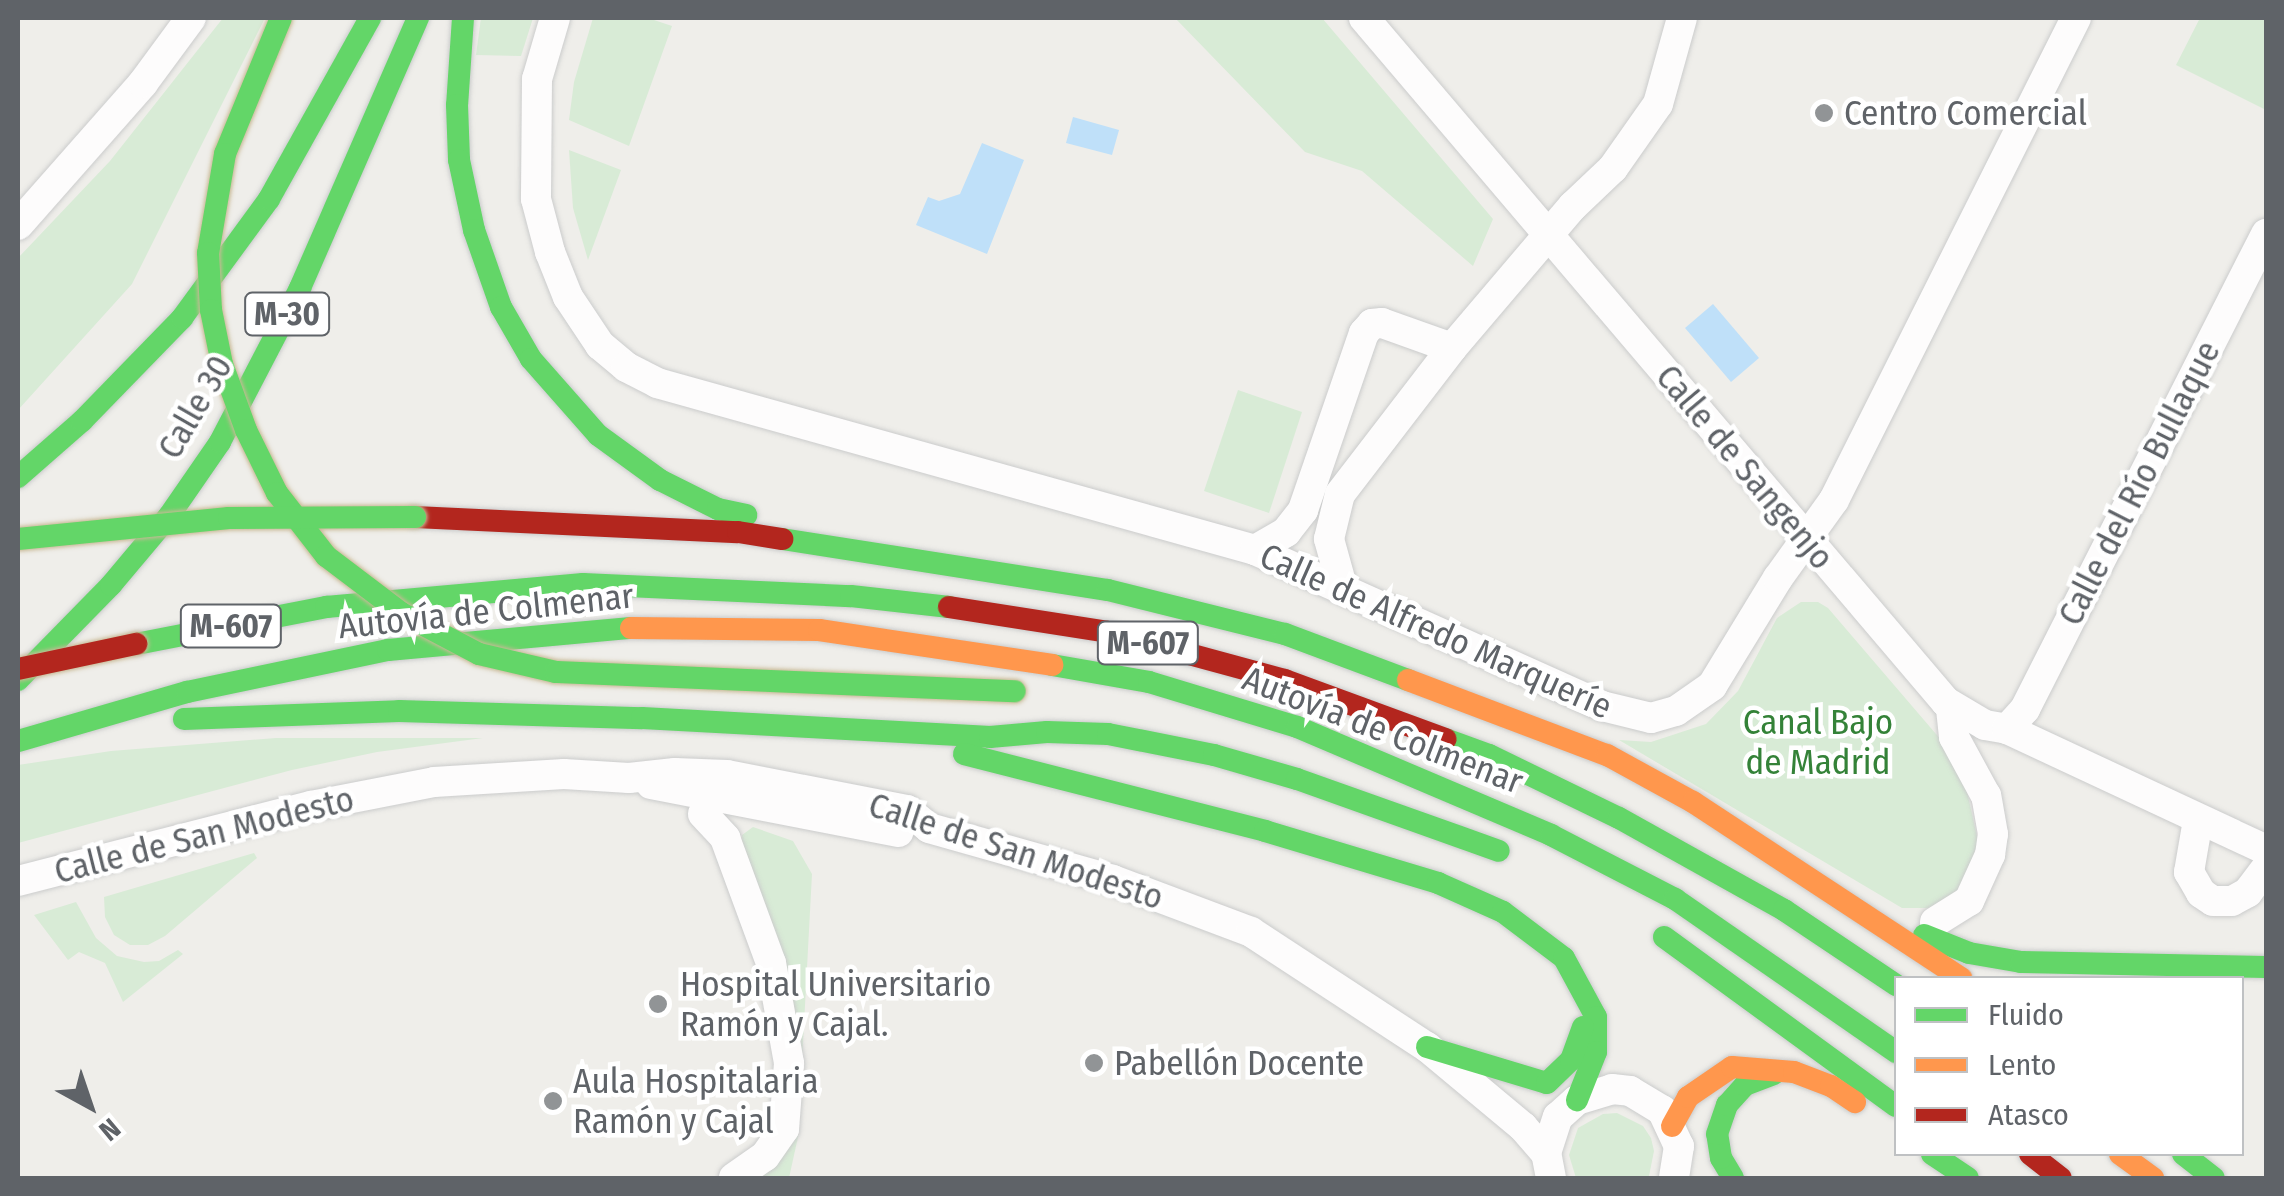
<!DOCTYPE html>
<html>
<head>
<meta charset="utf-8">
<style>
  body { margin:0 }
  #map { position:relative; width:2284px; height:1196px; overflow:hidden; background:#efeeea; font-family:"Fira Sans Condensed",sans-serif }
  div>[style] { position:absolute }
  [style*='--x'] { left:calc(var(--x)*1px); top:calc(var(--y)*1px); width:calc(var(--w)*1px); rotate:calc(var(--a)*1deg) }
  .green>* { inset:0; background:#d8ebd6 }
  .water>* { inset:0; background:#bfe0f9 }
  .roads { filter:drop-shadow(0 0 2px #cbcccc) drop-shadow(0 0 2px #cbcccc) }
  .street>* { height:30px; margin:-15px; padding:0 15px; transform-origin:15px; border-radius:15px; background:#fdfcfc }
  .fast>* { height:22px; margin:-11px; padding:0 11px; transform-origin:11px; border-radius:11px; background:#63d668 }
  .slow>* { height:22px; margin:-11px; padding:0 11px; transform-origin:11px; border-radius:11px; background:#ff974d }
  .jam>* { height:22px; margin:-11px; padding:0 11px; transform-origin:11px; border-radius:11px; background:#b3261e }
  .bridges { filter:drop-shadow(0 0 2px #c8b996) drop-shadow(0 0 2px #c8b996) }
  .fast-bridge>* { height:22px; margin:-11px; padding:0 11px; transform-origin:11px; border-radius:11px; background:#63d668 }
  .jam-bridge>* { height:22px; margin:-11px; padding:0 11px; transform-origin:11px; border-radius:11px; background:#b3261e }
  .dots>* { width:28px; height:28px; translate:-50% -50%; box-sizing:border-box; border:5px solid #fff; border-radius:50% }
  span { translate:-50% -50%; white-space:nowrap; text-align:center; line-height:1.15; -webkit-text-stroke:9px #fff; paint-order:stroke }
  .shield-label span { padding:2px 8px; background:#fff; border:2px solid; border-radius:8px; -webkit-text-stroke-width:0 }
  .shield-label { font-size:32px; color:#5f6368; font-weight:700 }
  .poi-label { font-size:35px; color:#5f6368 }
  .left { translate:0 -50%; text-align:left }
  .street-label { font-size:35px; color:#5f6368 }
  .park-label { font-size:35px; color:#348238 }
  .frame { position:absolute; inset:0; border:20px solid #5f6368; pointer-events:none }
  .legend { position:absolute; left:1894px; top:976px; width:350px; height:180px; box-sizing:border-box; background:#fff; border:2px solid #bfc1c3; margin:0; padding:12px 18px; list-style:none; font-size:30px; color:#5f6368 }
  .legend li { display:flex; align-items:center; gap:20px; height:50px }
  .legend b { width:50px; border:2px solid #bfc1c3 }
  .north { position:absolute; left:40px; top:1056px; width:100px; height:100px; -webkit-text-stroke:8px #fff; paint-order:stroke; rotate:140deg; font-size:28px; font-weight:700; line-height:40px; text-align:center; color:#5f6368 }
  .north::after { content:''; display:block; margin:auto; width:35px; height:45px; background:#5f6368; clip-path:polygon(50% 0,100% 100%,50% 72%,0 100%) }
</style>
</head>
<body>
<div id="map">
  <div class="green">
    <div style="clip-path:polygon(223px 18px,265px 18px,132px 284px,18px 410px,18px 258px,110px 161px)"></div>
    <div style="clip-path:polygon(481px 18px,533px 18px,521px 56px,476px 55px)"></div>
    <div style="clip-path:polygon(593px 18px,648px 18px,672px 26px,629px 146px,569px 120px,574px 82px)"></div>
    <div style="clip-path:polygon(1175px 18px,1322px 18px,1493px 219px,1473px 266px,1362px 171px,1305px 152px)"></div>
    <div style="clip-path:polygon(2200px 18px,2266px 18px,2266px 110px,2176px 65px)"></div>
    <div style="clip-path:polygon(569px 150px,621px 170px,588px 260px,573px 208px)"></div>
    <div style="clip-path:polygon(1238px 390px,1302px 412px,1269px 513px,1204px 491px)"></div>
    <div style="clip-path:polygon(1801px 602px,1818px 602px,1828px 608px,1942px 741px,1964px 778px,1978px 841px,1965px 882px,1942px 908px,1902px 908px,1619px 740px,1651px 742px,1706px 724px,1738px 691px,1777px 618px)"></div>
    <div style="clip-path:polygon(276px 738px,483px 738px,377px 752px,292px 770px,18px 843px,18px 765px,111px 751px)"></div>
    <div style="clip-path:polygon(753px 827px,793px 841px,812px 874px,798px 1137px,789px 1178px,753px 1178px,792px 1129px,742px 844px,742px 835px)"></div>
    <div style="clip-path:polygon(254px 853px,257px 858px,165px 936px,148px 945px,130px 945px,114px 935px,105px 917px,104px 897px)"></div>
    <div style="clip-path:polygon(76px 902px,96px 938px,117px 956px,144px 962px,159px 961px,178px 950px,183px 954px,123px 1002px,105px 963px,79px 952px,68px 960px,34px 915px)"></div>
    <div style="clip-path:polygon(1617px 1113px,1643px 1126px,1651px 1138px,1654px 1151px,1649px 1176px,1576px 1178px,1569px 1155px,1578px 1128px,1603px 1114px)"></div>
  </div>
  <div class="water">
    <div style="clip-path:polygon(1073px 117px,1119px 130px,1112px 155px,1066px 143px)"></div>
    <div style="clip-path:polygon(982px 143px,1024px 160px,987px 254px,916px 225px,928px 197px,939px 201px,960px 194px)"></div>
    <div style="clip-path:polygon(1713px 304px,1759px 358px,1731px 382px,1685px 328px)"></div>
  </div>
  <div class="roads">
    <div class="street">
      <div style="--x:555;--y:18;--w:64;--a:106.4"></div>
      <div style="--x:537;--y:79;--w:120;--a:90.5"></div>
      <div style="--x:536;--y:199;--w:55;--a:75.2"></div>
      <div style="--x:550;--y:252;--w:48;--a:68.2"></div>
      <div style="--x:568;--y:297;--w:58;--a:56.3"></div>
      <div style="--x:600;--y:345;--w:34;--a:40"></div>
      <div style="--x:626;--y:367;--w:35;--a:27"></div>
      <div style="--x:657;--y:383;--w:621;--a:15.6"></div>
      <div style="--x:1255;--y:550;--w:380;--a:24.2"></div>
      <div style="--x:1602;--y:706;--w:50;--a:13.8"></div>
      <div style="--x:1651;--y:718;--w:26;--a:-16"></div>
      <div style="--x:1676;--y:711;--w:44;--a:-34.8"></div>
      <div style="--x:1712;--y:686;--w:127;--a:-58.6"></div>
      <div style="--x:1778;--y:578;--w:96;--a:-54.3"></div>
      <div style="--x:1834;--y:500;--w:539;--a:-63.34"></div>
      <div style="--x:1364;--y:18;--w:898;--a:49.61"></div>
      <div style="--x:1946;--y:702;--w:45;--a:30.5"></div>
      <div style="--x:1985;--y:725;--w:22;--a:10"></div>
      <div style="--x:2007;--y:729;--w:286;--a:25"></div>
      <div style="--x:18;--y:225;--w:189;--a:-48.6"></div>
      <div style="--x:143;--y:83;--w:81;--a:-53.6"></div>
      <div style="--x:1255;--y:550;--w:36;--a:-30"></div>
      <div style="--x:1286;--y:532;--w:28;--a:-52"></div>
      <div style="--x:1303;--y:510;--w:187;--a:-71"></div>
      <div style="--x:1364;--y:333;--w:12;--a:-48"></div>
      <div style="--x:1372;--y:324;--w:10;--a:-6"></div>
      <div style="--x:1382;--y:323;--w:74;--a:19.7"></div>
      <div style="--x:1342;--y:586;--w:49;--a:-105.5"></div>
      <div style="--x:1329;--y:539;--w:46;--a:-76.3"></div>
      <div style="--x:1340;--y:494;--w:184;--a:-52.5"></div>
      <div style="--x:1452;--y:348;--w:187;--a:-49.6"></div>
      <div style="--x:1573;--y:206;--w:55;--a:-43.5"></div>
      <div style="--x:1613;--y:168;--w:78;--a:-54.9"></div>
      <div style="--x:1658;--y:104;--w:89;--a:-74.4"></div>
      <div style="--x:2007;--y:729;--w:27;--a:-48"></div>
      <div style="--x:2025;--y:709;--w:533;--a:-63.1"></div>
      <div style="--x:651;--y:784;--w:252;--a:11"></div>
      <div style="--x:703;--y:814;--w:33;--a:47"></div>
      <div style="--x:725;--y:838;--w:133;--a:69.8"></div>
      <div style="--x:771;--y:963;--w:102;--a:79.8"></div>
      <div style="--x:789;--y:1063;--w:66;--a:94.3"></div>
      <div style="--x:784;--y:1129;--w:33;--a:125"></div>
      <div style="--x:765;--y:1156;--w:38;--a:145"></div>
      <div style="--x:2198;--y:820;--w:53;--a:99.8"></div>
      <div style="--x:2189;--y:872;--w:24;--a:60"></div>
      <div style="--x:2201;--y:893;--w:14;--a:34"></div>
      <div style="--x:2213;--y:901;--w:19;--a:0"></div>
      <div style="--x:2232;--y:901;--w:18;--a:-29"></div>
      <div style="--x:2248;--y:892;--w:30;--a:-53"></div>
      <div style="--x:18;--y:881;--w:302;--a:-14.4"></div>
      <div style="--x:311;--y:806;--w:125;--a:-11"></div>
      <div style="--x:434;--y:782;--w:130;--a:-3.5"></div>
      <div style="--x:564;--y:774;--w:65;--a:3.5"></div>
      <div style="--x:629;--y:778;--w:46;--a:-6.2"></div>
      <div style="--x:675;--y:773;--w:52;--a:2.2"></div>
      <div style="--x:727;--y:775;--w:183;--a:11"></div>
      <div style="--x:907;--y:810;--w:28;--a:39"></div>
      <div style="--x:929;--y:828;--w:191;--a:15.8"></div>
      <div style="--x:1113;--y:880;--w:147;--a:20.6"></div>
      <div style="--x:1251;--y:932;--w:210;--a:33.2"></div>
      <div style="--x:1427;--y:1047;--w:125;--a:39.8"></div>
      <div style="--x:1523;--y:1127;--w:35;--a:49"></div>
      <div style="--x:1935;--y:922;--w:40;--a:-32"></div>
      <div style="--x:1969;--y:901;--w:51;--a:-65.5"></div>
      <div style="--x:1990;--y:855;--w:21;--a:-82"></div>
      <div style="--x:1993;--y:834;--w:39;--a:-100"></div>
      <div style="--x:1986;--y:796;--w:67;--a:-118.5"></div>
      <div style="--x:1954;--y:737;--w:31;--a:-96"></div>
      <div style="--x:1551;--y:1178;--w:25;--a:-101"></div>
      <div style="--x:1546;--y:1153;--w:38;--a:-72"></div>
      <div style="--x:1558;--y:1117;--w:25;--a:-42"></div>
      <div style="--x:1577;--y:1100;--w:37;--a:-17"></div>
      <div style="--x:1612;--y:1089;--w:18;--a:6"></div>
      <div style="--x:1630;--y:1091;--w:37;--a:31"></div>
      <div style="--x:1662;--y:1110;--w:40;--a:65"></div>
      <div style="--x:1679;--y:1146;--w:32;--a:99"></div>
    </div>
    <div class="fast">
      <div style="--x:463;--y:18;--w:87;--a:93.9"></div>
      <div style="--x:457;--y:105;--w:55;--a:87.9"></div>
      <div style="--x:459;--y:160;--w:72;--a:77.9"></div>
      <div style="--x:474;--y:230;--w:82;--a:70.7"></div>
      <div style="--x:501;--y:307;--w:60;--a:60"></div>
      <div style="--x:531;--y:359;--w:101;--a:48.6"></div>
      <div style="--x:598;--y:435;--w:77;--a:36"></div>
      <div style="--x:660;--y:480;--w:65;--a:26.6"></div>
      <div style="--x:718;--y:509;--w:29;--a:12"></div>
      <div style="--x:18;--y:477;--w:85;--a:-41.2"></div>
      <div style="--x:82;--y:421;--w:144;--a:-45.8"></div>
      <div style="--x:182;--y:318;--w:147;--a:-53.8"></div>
      <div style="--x:269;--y:199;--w:207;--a:-60.8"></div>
      <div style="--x:782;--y:539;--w:330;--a:8.9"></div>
      <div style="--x:1108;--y:590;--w:182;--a:14"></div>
      <div style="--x:1285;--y:634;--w:131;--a:20.5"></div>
      <div style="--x:136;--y:644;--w:194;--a:-11"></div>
      <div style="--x:326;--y:607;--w:258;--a:-5.1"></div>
      <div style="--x:583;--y:584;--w:268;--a:2.6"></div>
      <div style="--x:851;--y:596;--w:99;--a:6.4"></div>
      <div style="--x:1052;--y:665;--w:98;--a:9.9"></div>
      <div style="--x:1149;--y:682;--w:155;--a:16.9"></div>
      <div style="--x:1297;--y:727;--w:276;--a:23"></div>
      <div style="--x:1551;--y:835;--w:140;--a:27.3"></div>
      <div style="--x:1675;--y:899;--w:269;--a:34.7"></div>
      <div style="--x:18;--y:680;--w:133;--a:-45.6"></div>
      <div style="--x:111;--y:585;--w:90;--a:-50"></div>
      <div style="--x:169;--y:516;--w:90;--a:-55.4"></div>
      <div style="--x:220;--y:442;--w:174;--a:-62.5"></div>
      <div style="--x:300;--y:288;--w:295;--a:-66.4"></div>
      <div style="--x:184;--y:719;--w:215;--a:-2.1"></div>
      <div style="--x:399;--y:711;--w:243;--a:1.7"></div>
      <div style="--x:642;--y:718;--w:349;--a:3.1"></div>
      <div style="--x:990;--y:737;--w:57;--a:-5"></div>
      <div style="--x:1047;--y:732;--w:61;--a:1.9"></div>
      <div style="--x:1108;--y:734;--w:108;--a:11.2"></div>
      <div style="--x:1214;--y:755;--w:86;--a:16.1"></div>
      <div style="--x:1297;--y:779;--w:214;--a:19.6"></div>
      <div style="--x:1445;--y:739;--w:47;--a:20"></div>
      <div style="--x:1489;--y:755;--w:144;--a:25.9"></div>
      <div style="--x:1619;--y:818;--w:189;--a:29.1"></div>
      <div style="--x:1784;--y:910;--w:135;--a:33.8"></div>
      <div style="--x:18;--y:741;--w:176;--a:-16.2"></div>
      <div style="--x:187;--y:692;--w:205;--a:-11.8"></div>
      <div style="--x:388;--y:650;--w:244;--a:-5.2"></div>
      <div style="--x:964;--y:754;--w:311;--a:14.3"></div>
      <div style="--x:1265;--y:831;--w:181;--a:16.7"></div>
      <div style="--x:1438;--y:883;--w:71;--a:24"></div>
      <div style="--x:1503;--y:912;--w:76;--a:37"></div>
      <div style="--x:1564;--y:958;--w:67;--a:61.5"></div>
      <div style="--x:1596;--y:1017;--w:35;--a:90"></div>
      <div style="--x:1596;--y:1052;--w:52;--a:111.6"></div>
      <div style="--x:1924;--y:935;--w:48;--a:21.8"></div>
      <div style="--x:1969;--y:953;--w:53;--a:9.8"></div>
      <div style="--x:2021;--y:962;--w:245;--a:1.2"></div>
      <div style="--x:1664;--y:937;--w:287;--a:36.1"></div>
      <div style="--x:1427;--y:1047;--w:125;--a:16.7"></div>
      <div style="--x:1547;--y:1083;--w:33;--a:-44"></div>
      <div style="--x:1571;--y:1060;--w:35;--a:-70"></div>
      <div style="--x:1932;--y:1154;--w:43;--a:33.7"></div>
      <div style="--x:2183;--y:1154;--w:39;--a:38"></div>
      <div style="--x:1733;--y:1178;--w:23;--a:-121"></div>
      <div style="--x:1721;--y:1158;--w:24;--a:-99"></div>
      <div style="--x:1717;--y:1134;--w:31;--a:-71"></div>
      <div style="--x:1727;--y:1105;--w:27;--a:-48"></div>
      <div style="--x:1745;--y:1085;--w:31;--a:-21"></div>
    </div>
    <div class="slow">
      <div style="--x:631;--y:628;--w:188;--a:0.6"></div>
      <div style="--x:819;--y:630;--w:236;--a:8.5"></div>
      <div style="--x:1408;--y:680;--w:213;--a:20.7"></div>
      <div style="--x:1607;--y:755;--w:98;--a:28.7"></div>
      <div style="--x:1693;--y:802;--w:321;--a:33.3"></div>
      <div style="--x:1672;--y:1126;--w:33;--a:-61"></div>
      <div style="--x:1688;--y:1097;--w:53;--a:-34.3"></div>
      <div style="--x:1732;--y:1067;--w:62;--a:4.6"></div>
      <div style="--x:1794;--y:1072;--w:40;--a:21"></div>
      <div style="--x:1831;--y:1086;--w:29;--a:34"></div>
      <div style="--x:2120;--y:1154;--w:41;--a:36"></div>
    </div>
    <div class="jam">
      <div style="--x:415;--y:517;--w:323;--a:2.7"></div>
      <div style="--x:738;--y:532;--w:45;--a:9"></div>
      <div style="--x:949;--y:607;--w:161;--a:8.9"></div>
      <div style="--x:1108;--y:632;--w:183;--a:15.2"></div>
      <div style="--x:1285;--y:680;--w:171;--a:20.2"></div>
      <div style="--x:2030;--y:1154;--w:39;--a:38"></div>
    </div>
  </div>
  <div class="bridges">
    <div class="fast-bridge">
      <div style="--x:281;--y:18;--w:147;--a:112.4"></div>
      <div style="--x:225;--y:154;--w:100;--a:99.7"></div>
      <div style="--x:208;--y:253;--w:57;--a:87"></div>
      <div style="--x:211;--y:310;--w:55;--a:78.5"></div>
      <div style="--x:222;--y:364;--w:70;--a:70"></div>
      <div style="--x:246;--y:430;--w:70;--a:63.8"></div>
      <div style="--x:277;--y:493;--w:80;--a:52.1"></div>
      <div style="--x:326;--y:556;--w:94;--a:37.2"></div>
      <div style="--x:401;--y:613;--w:88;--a:27.7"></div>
      <div style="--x:479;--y:654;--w:79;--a:13.2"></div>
      <div style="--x:556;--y:672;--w:459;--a:2.4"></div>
      <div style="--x:18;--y:539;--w:212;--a:-5.7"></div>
      <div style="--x:229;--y:518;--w:186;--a:-0.3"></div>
    </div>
    <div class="jam-bridge">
      <div style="--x:18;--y:669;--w:121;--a:-12"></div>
    </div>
  </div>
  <div class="dots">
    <div style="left:1824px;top:113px;background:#919496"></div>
    <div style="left:658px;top:1004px;background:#919496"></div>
    <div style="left:1094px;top:1063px;background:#919496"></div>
    <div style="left:553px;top:1101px;background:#919496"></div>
  </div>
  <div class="shield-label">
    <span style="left:287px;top:314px">M-30</span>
    <span style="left:231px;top:626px">M-607</span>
    <span style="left:1148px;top:643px">M-607</span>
  </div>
  <div class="poi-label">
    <span class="left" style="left:1844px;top:113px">Centro Comercial</span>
    <span class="left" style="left:680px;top:1004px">Hospital Universitario<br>Ramón y Cajal.</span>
    <span class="left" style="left:1114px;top:1063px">Pabellón Docente</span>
    <span class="left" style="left:573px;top:1101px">Aula Hospitalaria<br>Ramón y Cajal</span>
  </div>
  <div class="street-label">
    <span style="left:195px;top:407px;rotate:-60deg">Calle 30</span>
    <span style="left:1745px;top:467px;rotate:50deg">Calle de Sangenjo</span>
    <span style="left:2139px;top:483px;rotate:-63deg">Calle del Río Bullaque</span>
    <span style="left:486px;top:611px;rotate:-6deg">Autovía de Colmenar</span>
    <span style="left:1436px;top:631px;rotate:24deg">Calle de Alfredo Marqueríe</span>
    <span style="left:1383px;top:730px;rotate:21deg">Autovía de Colmenar</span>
    <span style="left:204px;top:835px;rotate:-14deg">Calle de San Modesto</span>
    <span style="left:1016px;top:851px;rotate:18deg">Calle de San Modesto</span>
  </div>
  <div class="park-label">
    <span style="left:1818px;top:742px">Canal Bajo<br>de Madrid</span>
  </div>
  <div class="frame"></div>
  <ul class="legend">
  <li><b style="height:12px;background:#63d668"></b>Fluido</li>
  <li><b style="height:12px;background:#ff974d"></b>Lento</li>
  <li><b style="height:12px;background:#b3261e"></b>Atasco</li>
  </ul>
  <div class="north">N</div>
</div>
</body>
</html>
